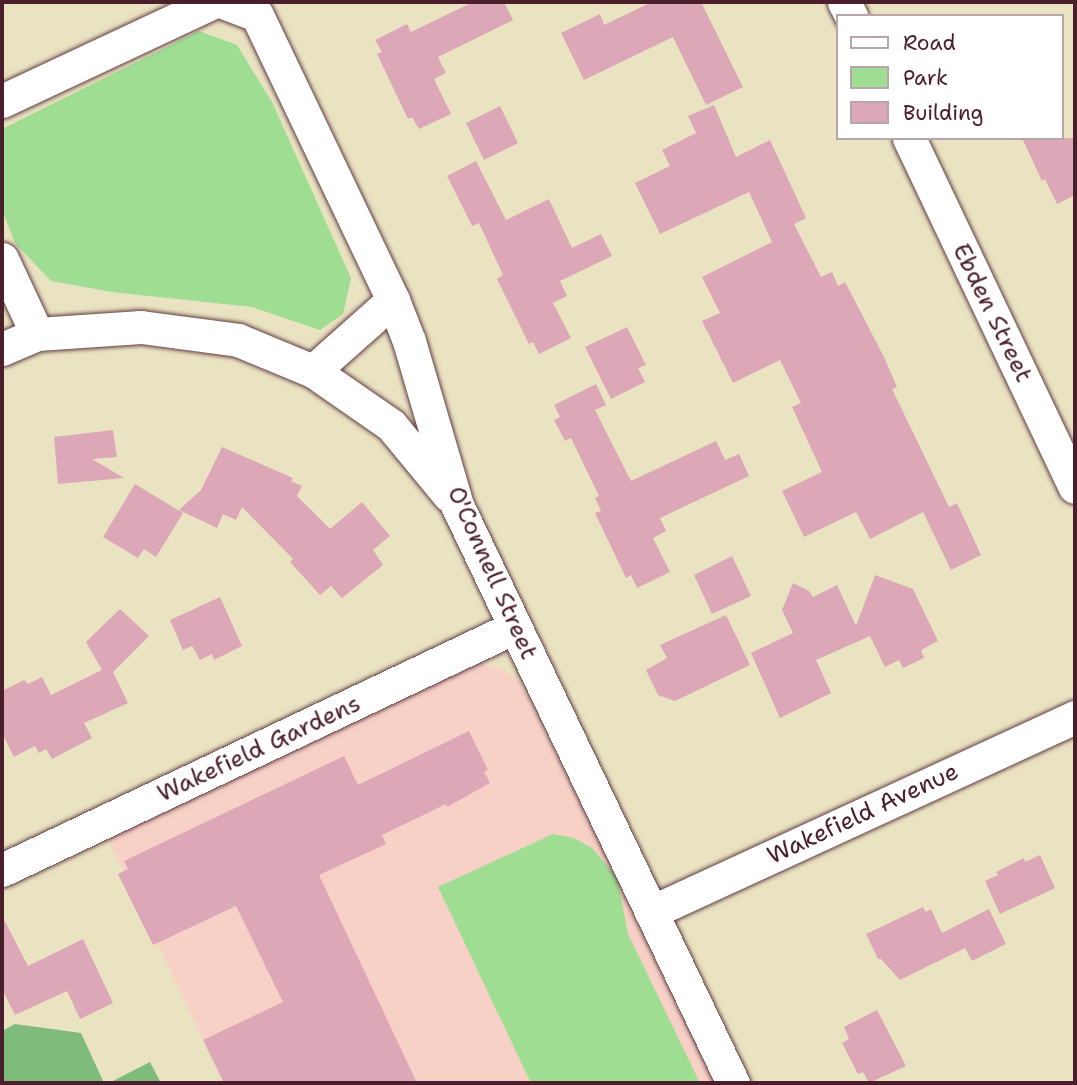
<!DOCTYPE html>
<html>
<head>
<meta charset="utf-8">
<style>
  body { margin:0 }
  #map { position:relative; width:1077px; height:1085px; overflow:hidden; background:#eae3c2; font-family:"Shantell Sans",sans-serif }
  div>[style] { position:absolute }
  [style*='--x'] { left:calc(var(--x)*1px); top:calc(var(--y)*1px); width:calc(var(--w)*1px); rotate:calc(var(--a)*1deg) }
  .built>* { inset:0; background:#f7d1c6 }
  .green>* { inset:0; background:#9fdd92 }
  .forest>* { inset:0; background:#7fbc7c }
  .building>* { inset:0; background:#dca7b7 }
  .roads { filter:drop-shadow(0 0 2px #623c42) drop-shadow(0 0 2px #623c42) }
  .street>* { height:33px; margin:-16.5px; padding:0 16.5px; transform-origin:16.5px; border-radius:16.5px; background:#fff }
  span { translate:-50% -50%; white-space:nowrap; text-align:center; line-height:1.15; -webkit-text-stroke:5px #fff; paint-order:stroke }
  .street-label { font-size:24px; color:#4a1f2b }
  .frame { position:absolute; inset:0; border:4px solid #4a1f2b; pointer-events:none }
  .legend { position:absolute; left:836px; top:14px; width:228px; height:126px; box-sizing:border-box; background:#fff; border:2px solid #b7a5aa; margin:0; padding:9px 12px; list-style:none; font-size:21px; color:#4a1f2b }
  .legend li { display:flex; align-items:center; gap:14px; height:35px }
  .legend b { width:35px; border:2px solid #b7a5aa }
</style>
</head>
<body>
<div id="map">
  <div class="built">
    <div style="clip-path:polygon(476px 662px,505px 671px,520px 682px,592px 826px,714px 1083px,224px 1083px,109px 842px,111px 833px)"></div>
  </div>
  <div class="green">
    <div style="clip-path:polygon(199px 31px,237px 45px,272px 102px,351px 278px,343px 314px,320px 330px,252px 307px,112px 292px,51px 281px,15px 243px,2px 210px,2px 129px)"></div>
    <div style="clip-path:polygon(553px 834px,574px 838px,592px 848px,617px 877px,628px 934px,700px 1083px,531px 1083px,438px 887px)"></div>
  </div>
  <div class="forest">
    <div style="clip-path:polygon(15px 1024px,81px 1033px,104px 1083px,2px 1083px,2px 1031px)"></div>
    <div style="clip-path:polygon(150px 1062px,161px 1083px,109px 1083px)"></div>
  </div>
  <div class="building">
    <div style="clip-path:polygon(473px 2px,504px 2px,513px 20px,438px 57px,446px 73px,434px 79px,451px 114px,419px 129px,412px 117px,408px 119px,377px 54px,382px 52px,375px 40px,407px 24px,411px 32px)"></div>
    <div style="clip-path:polygon(652px 2px,701px 2px,743px 87px,706px 105px,673px 37px,584px 80px,561px 33px,600px 14px,604px 25px)"></div>
    <div style="clip-path:polygon(714px 105px,736px 157px,770px 140px,806px 218px,794px 224px,821px 277px,832px 272px,838px 286px,845px 282px,884px 357px,897px 387px,892px 389px,949px 507px,957px 503px,981px 555px,951px 570px,923px 512px,870px 539px,856px 512px,804px 537px,782px 491px,822px 472px,792px 407px,801px 403px,780px 360px,733px 383px,702px 321px,720px 313px,702px 277px,772px 242px,749px 192px,660px 234px,635px 183px,670px 166px,662px 150px,696px 133px,688px 116px)"></div>
    <div style="clip-path:polygon(500px 106px,518px 143px,484px 160px,466px 123px)"></div>
    <div style="clip-path:polygon(1022px 138px,1075px 138px,1075px 195px,1057px 204px,1045px 179px,1042px 181px)"></div>
    <div style="clip-path:polygon(476px 161px,506px 220px,549px 199px,572px 248px,601px 234px,612px 256px,560px 281px,567px 296px,553px 303px,571px 338px,539px 354px,533px 342px,529px 344px,497px 279px,503px 275px,479px 223px,472px 226px,447px 176px)"></div>
    <div style="clip-path:polygon(627px 327px,646px 365px,638px 368px,645px 382px,611px 399px,585px 347px)"></div>
    <div style="clip-path:polygon(596px 384px,606px 405px,595px 410px,631px 481px,716px 441px,725px 460px,739px 454px,749px 476px,660px 518px,666px 531px,653px 538px,670px 572px,637px 588px,631px 575px,626px 578px,595px 513px,601px 511px,595px 498px,599px 496px,571px 438px,565px 441px,554px 420px,560px 417px,554px 405px)"></div>
    <div style="clip-path:polygon(113px 430px,117px 457px,92px 459px,124px 478px,58px 484px,54px 437px)"></div>
    <div style="clip-path:polygon(222px 447px,293px 478px,291px 481px,302px 486px,297px 496px,330px 529px,362px 502px,390px 536px,373px 550px,383px 565px,342px 598px,331px 586px,320px 595px,290px 562px,293px 559px,242px 507px,236px 520px,223px 514px,217px 528px,179px 510px,201px 490px)"></div>
    <div style="clip-path:polygon(135px 484px,183px 513px,156px 557px,144px 549px,138px 558px,103px 537px)"></div>
    <div style="clip-path:polygon(732px 556px,751px 596px,712px 614px,694px 575px)"></div>
    <div style="clip-path:polygon(875px 575px,913px 589px,938px 641px,921px 650px,924px 658px,903px 668px,899px 660px,885px 667px,870px 636px,816px 660px,831px 693px,780px 718px,751px 653px,793px 633px,782px 610px,793px 583px,809px 591px,813px 597px,837px 585px,856px 626px)"></div>
    <div style="clip-path:polygon(220px 597px,242px 646px,214px 660px,212px 654px,200px 660px,192px 646px,183px 650px,170px 620px)"></div>
    <div style="clip-path:polygon(120px 609px,149px 636px,113px 672px,128px 703px,84px 723px,92px 738px,52px 759px,46px 749px,39px 753px,35px 746px,14px 757px,2px 733px,2px 691px,24px 680px,28px 684px,42px 677px,51px 695px,102px 670px,86px 642px)"></div>
    <div style="clip-path:polygon(726px 615px,750px 665px,675px 701px,658px 695px,646px 670px,667px 658px,660px 645px)"></div>
    <div style="clip-path:polygon(469px 731px,488px 770px,484px 772px,490px 783px,447px 807px,446px 804px,382px 835px,386px 844px,319px 875px,417px 1083px,224px 1083px,203px 1040px,283px 1002px,236px 906px,153px 945px,118px 874px,128px 869px,124px 861px,344px 756px,358px 785px)"></div>
    <div style="clip-path:polygon(1040px 855px,1055px 888px,1000px 914px,985px 881px,998px 875px,996px 872px,1024px 858px,1025px 862px)"></div>
    <div style="clip-path:polygon(923px 907px,926px 912px,931px 909px,942px 933px,989px 909px,1006px 944px,972px 961px,965px 948px,900px 980px,881px 959px,878px 959px,866px 934px)"></div>
    <div style="clip-path:polygon(2px 916px,28px 966px,83px 939px,113px 1003px,80px 1019px,67px 991px,15px 1015px,2px 989px)"></div>
    <div style="clip-path:polygon(877px 1010px,906px 1066px,869px 1083px,863px 1072px,858px 1074px,842px 1043px,849px 1039px,844px 1027px)"></div>
  </div>
  <div class="roads">
    <div class="street">
      <div style="--x:223;--y:2;--w:36;--a:21"></div>
      <div style="--x:257;--y:15;--w:316;--a:64.5"></div>
      <div style="--x:393;--y:300;--w:44;--a:68.7"></div>
      <div style="--x:409;--y:341;--w:171;--a:73.7"></div>
      <div style="--x:457;--y:505;--w:641;--a:64.48"></div>
      <div style="--x:844;--y:2;--w:16;--a:63"></div>
      <div style="--x:2;--y:101;--w:233;--a:-25.1"></div>
      <div style="--x:909;--y:138;--w:386;--a:64.6"></div>
      <div style="--x:2;--y:259;--w:83;--a:65"></div>
      <div style="--x:2;--y:349;--w:38;--a:-23"></div>
      <div style="--x:37;--y:334;--w:104;--a:-3.9"></div>
      <div style="--x:141;--y:327;--w:98;--a:7.6"></div>
      <div style="--x:238;--y:340;--w:81;--a:22.5"></div>
      <div style="--x:313;--y:371;--w:95;--a:34.7"></div>
      <div style="--x:391;--y:425;--w:91;--a:50.4"></div>
      <div style="--x:313;--y:371;--w:107;--a:-41.6"></div>
      <div style="--x:2;--y:870;--w:568;--a:-25.35"></div>
      <div style="--x:651;--y:912;--w:467;--a:-24.7"></div>
    </div>
  </div>
  <div class="street-label">
    <span style="left:992px;top:313px;rotate:64deg">Ebden Street</span>
    <span style="left:492px;top:573px;rotate:66deg">O'Connell Street</span>
    <span style="left:259px;top:749px;rotate:-25deg">Wakefield Gardens</span>
    <span style="left:863px;top:814px;rotate:-25deg">Wakefield Avenue</span>
  </div>
  <div class="frame"></div>
  <ul class="legend">
  <li><b style="height:9px;background:#fff"></b>Road</li>
  <li><b style="height:19px;background:#9fdd92"></b>Park</li>
  <li><b style="height:19px;background:#dca7b7"></b>Building</li>
  </ul>
</div>
</body>
</html>
